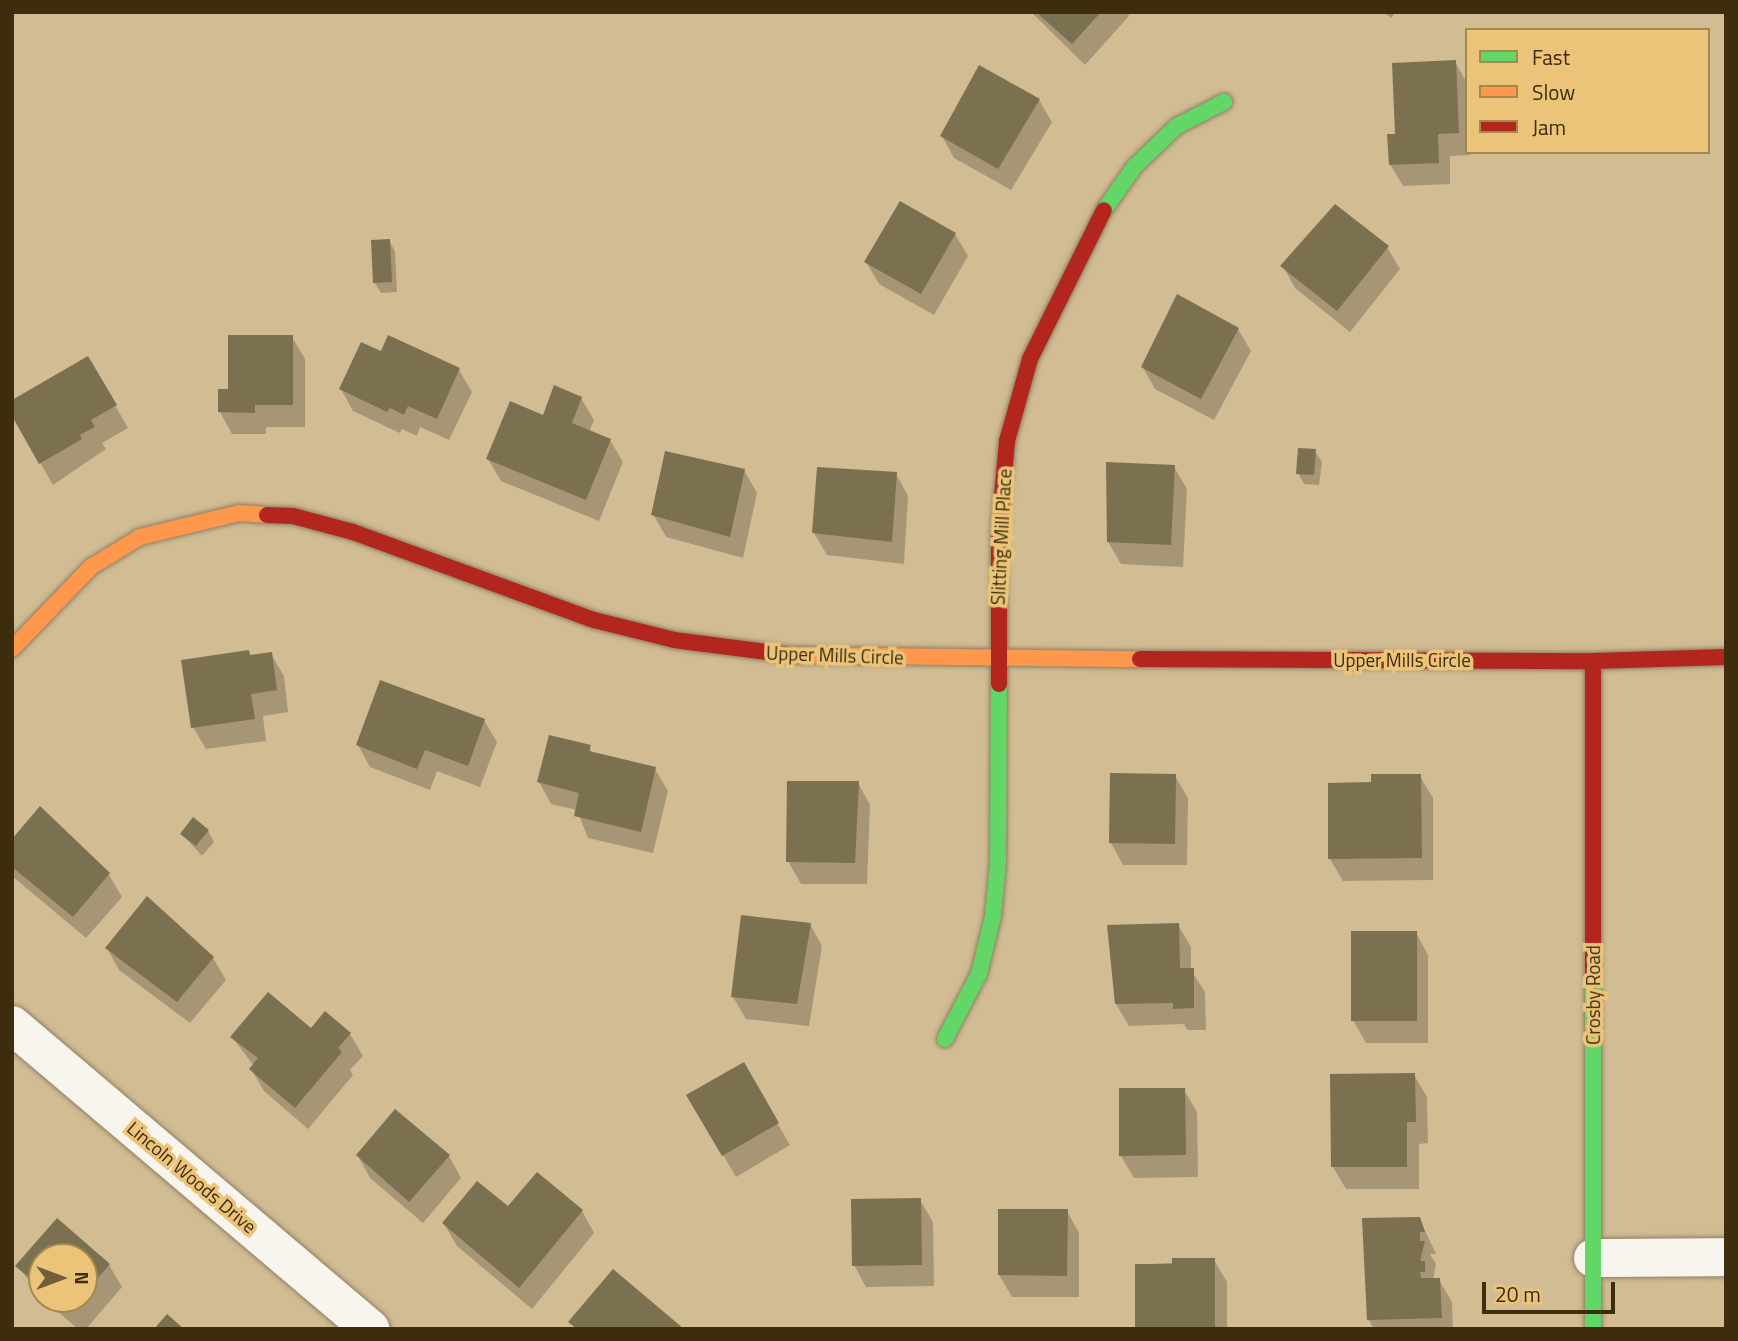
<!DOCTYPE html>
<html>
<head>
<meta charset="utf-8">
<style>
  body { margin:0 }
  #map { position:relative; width:1738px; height:1341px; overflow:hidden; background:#d1bc93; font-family:"Titillium Web",sans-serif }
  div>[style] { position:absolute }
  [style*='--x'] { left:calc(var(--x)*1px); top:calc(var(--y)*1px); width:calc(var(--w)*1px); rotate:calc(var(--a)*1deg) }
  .shadow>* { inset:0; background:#0003 }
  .building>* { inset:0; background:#7b7050 }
  .roads { filter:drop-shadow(0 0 2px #8e7f62) drop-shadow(0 0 2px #8e7f62) }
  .street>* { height:38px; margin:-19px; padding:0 19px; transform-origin:19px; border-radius:19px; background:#f8f5ef }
  .fast>* { height:16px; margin:-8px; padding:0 8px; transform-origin:8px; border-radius:8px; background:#63d668 }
  .slow>* { height:16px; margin:-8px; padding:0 8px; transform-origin:8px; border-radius:8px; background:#ff974d }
  .jam>* { height:16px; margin:-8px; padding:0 8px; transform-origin:8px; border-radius:8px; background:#b3261e }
  span { translate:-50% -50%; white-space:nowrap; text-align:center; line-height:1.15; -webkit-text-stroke:7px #ebc479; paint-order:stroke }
  .street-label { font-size:19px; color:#3d2d0d }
  .frame { position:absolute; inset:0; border:14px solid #3d2d0d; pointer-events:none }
  .legend { position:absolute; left:1465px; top:28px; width:245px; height:126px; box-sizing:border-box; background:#ebc479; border:2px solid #a5884e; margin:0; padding:9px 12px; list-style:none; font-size:21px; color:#3d2d0d }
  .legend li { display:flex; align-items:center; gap:14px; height:35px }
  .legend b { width:35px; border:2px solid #a5884e }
  .north { position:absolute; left:28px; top:1243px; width:70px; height:70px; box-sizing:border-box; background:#ebc479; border:2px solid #a5884e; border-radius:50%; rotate:90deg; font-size:19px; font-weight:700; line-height:28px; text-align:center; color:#3d2d0d }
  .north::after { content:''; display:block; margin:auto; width:24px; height:32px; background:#715f3c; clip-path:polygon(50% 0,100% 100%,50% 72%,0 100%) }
  .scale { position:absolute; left:1482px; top:1282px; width:133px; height:32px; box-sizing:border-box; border:4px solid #3d2d0d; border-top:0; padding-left:9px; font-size:21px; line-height:24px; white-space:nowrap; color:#3d2d0d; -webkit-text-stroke:5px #ebc479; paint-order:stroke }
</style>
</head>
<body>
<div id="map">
  <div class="shadow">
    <div style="clip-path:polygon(1031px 12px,1127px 12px,1129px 16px,1085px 65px)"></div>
    <div style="clip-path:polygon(1384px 12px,1396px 12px,1391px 18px)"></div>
    <div style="clip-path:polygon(1455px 62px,1467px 83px,1470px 155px,1450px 156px,1450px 184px,1403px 186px,1390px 164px,1396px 136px)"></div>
    <div style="clip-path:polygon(1039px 100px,1052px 122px,1011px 190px,954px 158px,942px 136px)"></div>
    <div style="clip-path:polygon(955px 234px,968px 256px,934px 315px,879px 284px,866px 262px)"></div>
    <div style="clip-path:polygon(389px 241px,395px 251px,397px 292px,381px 293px,375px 283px)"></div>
    <div style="clip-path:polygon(1387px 247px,1400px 269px,1350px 332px,1295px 288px,1283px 266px)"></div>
    <div style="clip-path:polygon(1238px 329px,1251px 351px,1214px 420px,1155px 389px,1142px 366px)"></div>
    <div style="clip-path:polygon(292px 337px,305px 359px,305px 427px,266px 427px,266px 434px,232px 434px,220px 412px,229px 391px)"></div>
    <div style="clip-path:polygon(382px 353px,459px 370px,472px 392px,449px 440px,420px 427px,417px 436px,402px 429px,400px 433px,353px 411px,341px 389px)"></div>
    <div style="clip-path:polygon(88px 358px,128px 428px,102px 443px,106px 449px,53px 485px,12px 413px)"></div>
    <div style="clip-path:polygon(581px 398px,594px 420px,589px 432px,610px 440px,623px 462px,599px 521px,501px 481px,488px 459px,544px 417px)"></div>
    <div style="clip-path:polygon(1315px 451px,1322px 462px,1319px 485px,1304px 484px,1298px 473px)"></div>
    <div style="clip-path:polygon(1108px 463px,1174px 467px,1187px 489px,1183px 567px,1121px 564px,1108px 542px)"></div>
    <div style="clip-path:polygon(744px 470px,757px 493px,743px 558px,666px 537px,653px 514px)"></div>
    <div style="clip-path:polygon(896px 474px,908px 496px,904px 564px,827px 555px,814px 533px)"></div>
    <div style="clip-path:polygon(271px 654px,284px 676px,288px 712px,263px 716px,266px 741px,206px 749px,193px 727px,251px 657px)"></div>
    <div style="clip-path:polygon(484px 720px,497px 742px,480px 787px,437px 771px,430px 790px,370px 767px,358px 745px)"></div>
    <div style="clip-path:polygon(589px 747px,593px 754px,655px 769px,668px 791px,653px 853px,588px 838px,577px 810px,551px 804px,539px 782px)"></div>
    <div style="clip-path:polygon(1175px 776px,1188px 798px,1187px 865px,1123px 865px,1111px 843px)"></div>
    <div style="clip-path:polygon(1420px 776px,1433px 798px,1433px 880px,1343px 881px,1330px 859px,1373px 784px)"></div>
    <div style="clip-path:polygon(858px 783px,870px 805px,867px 884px,801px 884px,788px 861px)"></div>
    <div style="clip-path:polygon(40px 809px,109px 875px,122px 897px,86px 938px,12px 876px,12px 842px)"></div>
    <div style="clip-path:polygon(208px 831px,214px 842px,202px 856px,182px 834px)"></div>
    <div style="clip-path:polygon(810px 924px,822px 946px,809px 1026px,746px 1019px,733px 997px)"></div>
    <div style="clip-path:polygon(1178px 925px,1191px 947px,1191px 970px,1205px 992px,1206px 1030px,1187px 1030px,1184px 1024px,1129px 1026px,1116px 1004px)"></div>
    <div style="clip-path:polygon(1416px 933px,1428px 955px,1428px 1043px,1366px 1043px,1353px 1020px)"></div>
    <div style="clip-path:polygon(107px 948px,213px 958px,226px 980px,190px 1023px,119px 970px)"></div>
    <div style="clip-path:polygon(311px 1031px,350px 1034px,363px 1056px,350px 1070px,353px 1075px,308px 1129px,264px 1091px,251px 1069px,254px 1066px,232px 1037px)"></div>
    <div style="clip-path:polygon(743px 1065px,790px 1145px,736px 1177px,689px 1096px)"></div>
    <div style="clip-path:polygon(1414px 1075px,1427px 1097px,1428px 1143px,1419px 1144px,1419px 1189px,1346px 1189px,1333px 1167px)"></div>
    <div style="clip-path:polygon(1184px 1090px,1197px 1112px,1198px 1177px,1134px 1178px,1121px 1156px)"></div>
    <div style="clip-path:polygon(358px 1156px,449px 1156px,461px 1178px,423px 1223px,370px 1178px)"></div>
    <div style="clip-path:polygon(537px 1174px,582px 1211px,594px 1233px,532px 1309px,457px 1246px,444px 1224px,508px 1209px)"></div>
    <div style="clip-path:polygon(920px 1200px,933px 1222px,934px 1286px,866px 1287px,854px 1265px)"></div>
    <div style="clip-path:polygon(1067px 1211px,1079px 1233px,1079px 1297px,1012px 1297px,999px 1275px)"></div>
    <div style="clip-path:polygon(1419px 1218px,1436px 1254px,1430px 1254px,1436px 1264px,1433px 1280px,1439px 1280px,1452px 1302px,1453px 1329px,1374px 1329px,1368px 1319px)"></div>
    <div style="clip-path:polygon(57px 1220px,109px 1265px,122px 1287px,86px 1329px,78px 1329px,43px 1299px,84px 1299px,84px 1257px,42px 1257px,42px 1298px,18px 1266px)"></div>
    <div style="clip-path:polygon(1214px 1260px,1227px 1282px,1227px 1329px,1136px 1329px,1136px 1265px)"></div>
  </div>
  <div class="building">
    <div style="clip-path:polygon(1036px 12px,1101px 12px,1072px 44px)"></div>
    <div style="clip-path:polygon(1456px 60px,1459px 133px,1438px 134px,1439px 163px,1389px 165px,1387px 134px,1395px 134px,1392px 63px)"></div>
    <div style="clip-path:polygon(979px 65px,1040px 99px,998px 169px,940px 136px)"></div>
    <div style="clip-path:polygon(900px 201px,956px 233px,921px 294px,864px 262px)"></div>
    <div style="clip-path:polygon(1335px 204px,1389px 246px,1337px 311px,1280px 266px)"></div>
    <div style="clip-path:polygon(390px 239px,392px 282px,373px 283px,371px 240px)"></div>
    <div style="clip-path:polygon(1177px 294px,1239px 328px,1201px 399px,1141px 367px)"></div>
    <div style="clip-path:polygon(228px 335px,293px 335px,293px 405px,255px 405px,255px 413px,218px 412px,218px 389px,228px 389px)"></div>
    <div style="clip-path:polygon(388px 335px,460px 368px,437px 419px,408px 406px,404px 415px,390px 408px,387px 412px,339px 389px,361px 342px,381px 351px)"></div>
    <div style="clip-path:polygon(88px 356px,117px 405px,91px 420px,95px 427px,80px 435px,82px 439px,39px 464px,12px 416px,12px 400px)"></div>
    <div style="clip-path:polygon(554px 385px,582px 397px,572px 423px,611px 439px,586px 500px,486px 459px,510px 401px,543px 415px)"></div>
    <div style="clip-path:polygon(1298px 448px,1316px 449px,1314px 475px,1296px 474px)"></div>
    <div style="clip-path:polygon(665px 451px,745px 469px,730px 537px,651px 515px)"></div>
    <div style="clip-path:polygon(1106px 462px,1175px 465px,1171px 545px,1107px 542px)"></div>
    <div style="clip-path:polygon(817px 467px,897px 472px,892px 542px,812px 533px)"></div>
    <div style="clip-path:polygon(249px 650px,250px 655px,272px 652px,277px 690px,251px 694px,255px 719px,191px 728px,181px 660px)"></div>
    <div style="clip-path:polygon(380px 680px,485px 719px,468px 766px,425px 750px,417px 769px,356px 745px)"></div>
    <div style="clip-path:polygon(549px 735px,591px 745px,589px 751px,656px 767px,641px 832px,574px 816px,579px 793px,537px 782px)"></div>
    <div style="clip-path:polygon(1110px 773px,1176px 774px,1175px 844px,1109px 843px)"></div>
    <div style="clip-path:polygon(1371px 774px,1421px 774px,1422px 858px,1328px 859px,1328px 783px,1371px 782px)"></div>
    <div style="clip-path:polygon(787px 781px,859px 781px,855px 863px,786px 862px)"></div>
    <div style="clip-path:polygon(40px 806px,110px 873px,73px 917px,12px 867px,12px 839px)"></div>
    <div style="clip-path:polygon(193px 817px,209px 830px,196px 846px,180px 834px)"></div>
    <div style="clip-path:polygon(147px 896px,214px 957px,177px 1002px,105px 948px)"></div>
    <div style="clip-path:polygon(741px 915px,811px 923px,797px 1004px,731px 997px)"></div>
    <div style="clip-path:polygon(1179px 923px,1180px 968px,1194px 968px,1194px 1008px,1173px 1009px,1173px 1003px,1115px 1004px,1107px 925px)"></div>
    <div style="clip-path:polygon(1351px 931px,1417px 931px,1417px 1021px,1351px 1021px)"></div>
    <div style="clip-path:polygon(268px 992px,311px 1028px,325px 1011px,351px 1033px,338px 1048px,342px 1052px,295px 1108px,249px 1069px,258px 1058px,230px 1037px)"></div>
    <div style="clip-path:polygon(744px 1062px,779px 1123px,722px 1156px,686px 1095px)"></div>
    <div style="clip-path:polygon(1415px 1073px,1416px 1122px,1407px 1122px,1407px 1167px,1331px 1167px,1330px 1074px)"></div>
    <div style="clip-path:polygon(1119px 1088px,1185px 1088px,1186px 1155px,1119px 1156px)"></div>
    <div style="clip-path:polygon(395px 1109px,450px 1155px,409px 1202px,356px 1155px)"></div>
    <div style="clip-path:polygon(537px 1172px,583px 1210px,519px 1288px,442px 1223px,477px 1181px,508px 1206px)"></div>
    <div style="clip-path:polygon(921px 1198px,922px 1265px,852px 1266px,851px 1199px)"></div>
    <div style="clip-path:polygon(998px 1209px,1068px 1209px,1067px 1276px,998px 1275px)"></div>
    <div style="clip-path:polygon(1420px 1217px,1425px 1232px,1420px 1232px,1420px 1241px,1425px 1241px,1420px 1261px,1425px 1261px,1425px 1272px,1420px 1272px,1421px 1278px,1440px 1278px,1442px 1318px,1367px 1320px,1362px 1218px)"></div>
    <div style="clip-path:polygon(57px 1218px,110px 1264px,84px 1294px,84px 1257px,42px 1257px,42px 1288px,15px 1266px)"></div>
    <div style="clip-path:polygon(1172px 1258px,1215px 1258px,1215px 1329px,1135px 1329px,1135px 1264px,1172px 1264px)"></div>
    <div style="clip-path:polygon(613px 1269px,684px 1329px,577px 1329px,568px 1322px)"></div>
    <div style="clip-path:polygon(54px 1299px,80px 1299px,69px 1312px)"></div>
    <div style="clip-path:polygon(167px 1314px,184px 1329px,154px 1329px)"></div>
  </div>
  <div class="roads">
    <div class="street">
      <div style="--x:12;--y:1025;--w:470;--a:40.3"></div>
      <div style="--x:1593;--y:1258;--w:133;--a:-0.4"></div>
    </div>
    <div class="fast">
      <div style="--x:1104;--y:210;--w:54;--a:-54.8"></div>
      <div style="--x:1135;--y:166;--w:58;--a:-43.6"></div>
      <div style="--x:1177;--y:126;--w:53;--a:-27.1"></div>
      <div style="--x:1593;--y:981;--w:348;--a:90"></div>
      <div style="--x:945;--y:1039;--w:73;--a:-62.4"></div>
      <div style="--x:979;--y:974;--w:60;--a:-76.4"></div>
      <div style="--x:993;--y:916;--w:53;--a:-84.6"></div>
      <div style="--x:998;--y:863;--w:179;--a:-89.7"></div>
    </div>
    <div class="slow">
      <div style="--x:12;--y:649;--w:114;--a:-46.1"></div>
      <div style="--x:91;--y:567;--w:57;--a:-31.5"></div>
      <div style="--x:140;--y:537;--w:102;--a:-13.6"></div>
      <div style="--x:239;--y:513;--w:28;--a:4"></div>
      <div style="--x:789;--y:655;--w:351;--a:0.7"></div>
    </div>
    <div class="jam">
      <div style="--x:267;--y:515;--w:26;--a:2"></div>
      <div style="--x:293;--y:516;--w:62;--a:14.9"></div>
      <div style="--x:353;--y:532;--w:257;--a:20.1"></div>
      <div style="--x:594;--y:620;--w:82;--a:14"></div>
      <div style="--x:674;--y:640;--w:116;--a:7.4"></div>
      <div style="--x:1140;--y:659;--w:453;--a:0.3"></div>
      <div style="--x:1593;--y:661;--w:133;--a:-1.7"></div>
      <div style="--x:1593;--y:661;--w:320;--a:90"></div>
      <div style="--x:999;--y:684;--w:156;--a:-90"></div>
      <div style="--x:999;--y:528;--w:87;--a:-84.7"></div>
      <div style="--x:1007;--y:441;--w:85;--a:-74.3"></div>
      <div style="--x:1030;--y:359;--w:166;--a:-63.6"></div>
    </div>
  </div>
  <div class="street-label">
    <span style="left:1001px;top:537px;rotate:-87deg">Slitting Mill Place</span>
    <span style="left:835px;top:655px;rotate:2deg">Upper Mills Circle</span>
    <span style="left:1402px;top:660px">Upper Mills Circle</span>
    <span style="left:1593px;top:995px;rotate:-90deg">Crosby Road</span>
    <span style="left:192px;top:1177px;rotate:40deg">Lincoln Woods Drive</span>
  </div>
  <div class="frame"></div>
  <ul class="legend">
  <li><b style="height:9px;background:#63d668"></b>Fast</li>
  <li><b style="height:9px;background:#ff974d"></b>Slow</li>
  <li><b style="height:9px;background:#b3261e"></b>Jam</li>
  </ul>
  <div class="north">N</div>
  <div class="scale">20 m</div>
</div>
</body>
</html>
